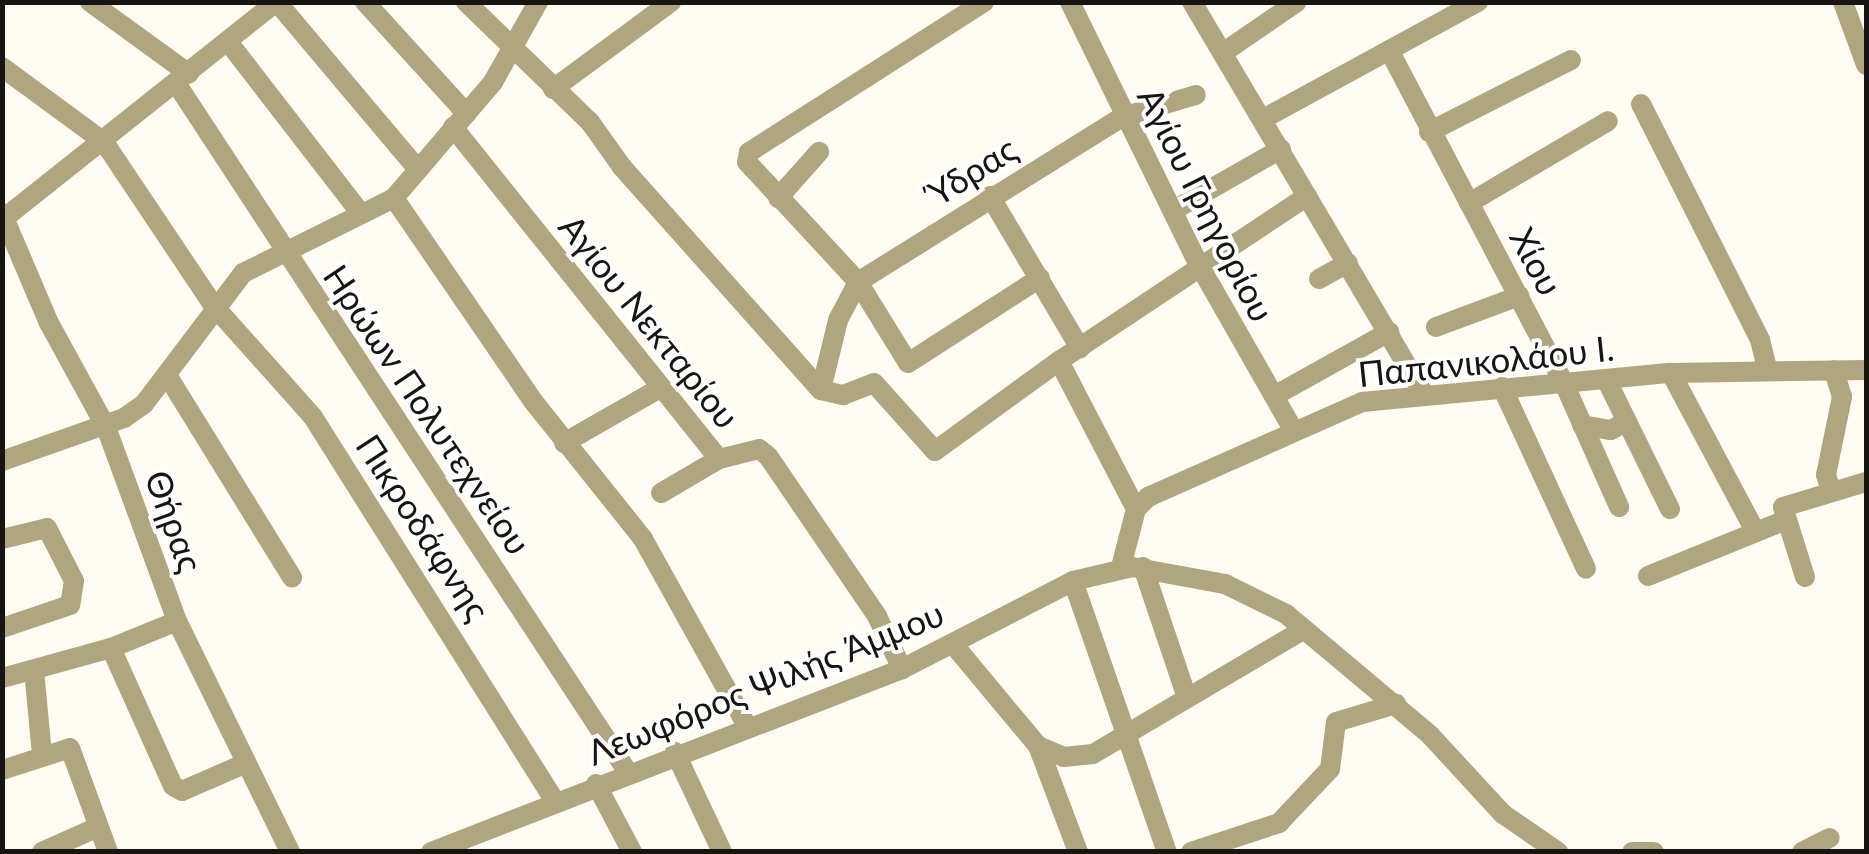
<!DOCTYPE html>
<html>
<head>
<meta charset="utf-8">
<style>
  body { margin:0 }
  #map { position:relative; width:1869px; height:854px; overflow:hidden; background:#fefcf3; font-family:Lato,sans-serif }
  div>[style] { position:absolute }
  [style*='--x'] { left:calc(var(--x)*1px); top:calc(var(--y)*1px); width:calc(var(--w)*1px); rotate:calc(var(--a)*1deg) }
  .minor>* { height:20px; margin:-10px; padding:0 10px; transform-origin:10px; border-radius:10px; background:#afa680 }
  span { translate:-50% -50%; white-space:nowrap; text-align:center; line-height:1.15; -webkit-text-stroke:8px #fff; paint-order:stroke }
  .street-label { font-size:35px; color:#161512 }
  .frame { position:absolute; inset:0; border:5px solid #161512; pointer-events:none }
</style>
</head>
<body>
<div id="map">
  <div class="minor">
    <div style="--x:90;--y:2;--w:122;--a:36"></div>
    <div style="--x:277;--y:2;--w:216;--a:49.9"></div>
    <div style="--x:365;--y:2;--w:151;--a:47.7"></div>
    <div style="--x:466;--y:2;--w:173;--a:44.1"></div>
    <div style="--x:590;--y:122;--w:55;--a:54.6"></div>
    <div style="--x:622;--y:167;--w:299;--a:48.3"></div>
    <div style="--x:821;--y:390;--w:23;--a:13"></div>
    <div style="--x:843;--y:395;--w:33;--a:-21"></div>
    <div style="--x:874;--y:383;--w:91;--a:48.1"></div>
    <div style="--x:935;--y:451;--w:153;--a:-36"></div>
    <div style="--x:984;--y:2;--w:279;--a:147.4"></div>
    <div style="--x:749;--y:152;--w:10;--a:101"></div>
    <div style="--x:747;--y:162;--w:163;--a:47.2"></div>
    <div style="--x:858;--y:282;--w:95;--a:58.3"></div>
    <div style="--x:908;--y:363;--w:157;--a:-32.8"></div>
    <div style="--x:1070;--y:2;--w:291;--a:63.9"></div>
    <div style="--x:1198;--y:263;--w:193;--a:60.3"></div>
    <div style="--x:1192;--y:2;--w:456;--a:59.4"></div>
    <div style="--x:1843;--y:2;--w:67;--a:69.9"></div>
    <div style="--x:229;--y:43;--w:212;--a:52.3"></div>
    <div style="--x:1389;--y:50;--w:374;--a:62.3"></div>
    <div style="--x:1563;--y:381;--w:138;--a:66"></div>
    <div style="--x:1224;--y:52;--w:88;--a:-34.4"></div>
    <div style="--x:2;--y:67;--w:127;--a:36.3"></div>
    <div style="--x:104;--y:142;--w:196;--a:56.2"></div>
    <div style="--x:213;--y:305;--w:150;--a:48.2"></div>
    <div style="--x:313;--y:417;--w:454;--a:57.8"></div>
    <div style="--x:176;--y:83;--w:823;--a:56.75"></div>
    <div style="--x:553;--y:89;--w:147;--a:-36.4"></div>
    <div style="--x:1641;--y:104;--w:264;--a:63.2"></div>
    <div style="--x:1760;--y:340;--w:29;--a:76"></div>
    <div style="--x:1263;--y:119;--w:245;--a:-28.6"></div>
    <div style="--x:453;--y:127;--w:425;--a:51.3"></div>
    <div style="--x:719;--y:459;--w:41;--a:-14"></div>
    <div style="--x:759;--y:449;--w:11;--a:38"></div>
    <div style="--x:768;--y:456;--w:194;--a:55.7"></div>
    <div style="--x:877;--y:616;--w:59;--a:64.7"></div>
    <div style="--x:1429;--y:132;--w:159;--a:-26.9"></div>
    <div style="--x:990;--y:196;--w:177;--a:59.4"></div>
    <div style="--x:394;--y:198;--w:246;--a:55.6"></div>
    <div style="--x:533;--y:401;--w:176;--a:51.4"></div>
    <div style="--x:643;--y:539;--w:214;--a:60.9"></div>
    <div style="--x:778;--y:198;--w:62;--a:-48.3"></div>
    <div style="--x:1469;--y:203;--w:161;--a:-30.5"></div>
    <div style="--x:1174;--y:210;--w:123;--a:-29.7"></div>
    <div style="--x:2;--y:213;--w:120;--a:66.9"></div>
    <div style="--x:49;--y:323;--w:119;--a:61.3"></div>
    <div style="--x:106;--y:427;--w:207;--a:69.9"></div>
    <div style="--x:177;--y:621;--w:257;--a:63.9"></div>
    <div style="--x:7;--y:216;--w:344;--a:-38.5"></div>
    <div style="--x:1319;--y:279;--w:33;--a:-29"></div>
    <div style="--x:858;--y:282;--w:311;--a:-32"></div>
    <div style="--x:1122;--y:117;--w:77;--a:-16.6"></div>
    <div style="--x:1436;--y:327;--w:89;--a:-20.5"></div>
    <div style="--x:1671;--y:373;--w:177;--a:62"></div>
    <div style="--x:167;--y:375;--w:238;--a:58.3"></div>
    <div style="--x:1606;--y:379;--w:145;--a:63.8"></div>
    <div style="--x:1502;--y:387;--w:200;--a:65.2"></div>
    <div style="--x:821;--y:390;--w:72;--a:-76.3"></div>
    <div style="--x:838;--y:320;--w:43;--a:-62.2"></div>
    <div style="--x:1274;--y:396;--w:132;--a:-29.1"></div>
    <div style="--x:1582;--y:425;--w:29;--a:10"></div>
    <div style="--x:1611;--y:430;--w:18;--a:-29"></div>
    <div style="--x:564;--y:443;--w:111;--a:-29.8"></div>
    <div style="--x:2;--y:461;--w:129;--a:-19.4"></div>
    <div style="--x:124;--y:418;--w:24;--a:-35"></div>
    <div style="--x:144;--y:404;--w:164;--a:-52.9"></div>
    <div style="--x:243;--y:273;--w:169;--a:-26.4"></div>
    <div style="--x:394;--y:198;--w:153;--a:-49.5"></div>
    <div style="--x:493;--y:82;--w:92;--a:-60.6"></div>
    <div style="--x:1831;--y:491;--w:17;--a:-107"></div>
    <div style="--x:1826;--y:475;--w:80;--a:-78.4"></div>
    <div style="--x:1842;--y:397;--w:28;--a:-107"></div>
    <div style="--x:661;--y:493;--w:67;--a:-30.4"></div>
    <div style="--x:1136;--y:509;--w:167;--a:-117.5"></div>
    <div style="--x:1059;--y:361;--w:298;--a:-33.6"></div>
    <div style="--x:2;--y:539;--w:46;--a:-13.7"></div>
    <div style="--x:47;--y:528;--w:59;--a:63"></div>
    <div style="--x:74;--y:581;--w:24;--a:99"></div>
    <div style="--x:70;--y:605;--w:72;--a:161.3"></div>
    <div style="--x:1121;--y:567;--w:60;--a:-75.5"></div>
    <div style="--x:1136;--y:509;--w:17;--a:-45"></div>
    <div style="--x:1148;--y:497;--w:234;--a:-23.9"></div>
    <div style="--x:1362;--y:402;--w:310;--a:-5.4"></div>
    <div style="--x:1671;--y:373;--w:195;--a:-0.9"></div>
    <div style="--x:1143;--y:567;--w:135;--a:71.4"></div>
    <div style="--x:1648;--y:576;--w:149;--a:-22.1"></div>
    <div style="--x:1805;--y:577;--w:73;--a:-107.4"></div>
    <div style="--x:1783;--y:507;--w:87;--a:-16.8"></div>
    <div style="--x:1073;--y:581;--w:287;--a:70.9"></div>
    <div style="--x:953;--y:644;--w:133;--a:50.2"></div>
    <div style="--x:1038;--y:746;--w:113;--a:69.3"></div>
    <div style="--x:111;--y:648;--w:151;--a:65.8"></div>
    <div style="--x:173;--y:786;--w:10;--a:29"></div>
    <div style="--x:182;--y:791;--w:70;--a:-23.6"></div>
    <div style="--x:34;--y:670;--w:84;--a:84.6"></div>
    <div style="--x:2;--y:678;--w:113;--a:-15.4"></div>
    <div style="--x:111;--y:648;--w:71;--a:-22.2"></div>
    <div style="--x:1038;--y:746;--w:28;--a:23"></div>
    <div style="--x:1064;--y:757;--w:29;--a:-6"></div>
    <div style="--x:1093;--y:754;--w:245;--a:-30.6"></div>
    <div style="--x:675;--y:752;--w:110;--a:64.8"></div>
    <div style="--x:2;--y:770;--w:71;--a:-17.9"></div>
    <div style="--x:70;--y:748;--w:111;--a:69.9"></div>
    <div style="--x:596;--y:784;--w:77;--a:62.1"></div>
    <div style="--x:42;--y:852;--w:59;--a:-24"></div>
    <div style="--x:431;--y:852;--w:505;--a:-21.23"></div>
    <div style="--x:902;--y:669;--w:192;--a:-27.2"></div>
    <div style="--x:1073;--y:581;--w:61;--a:-13.3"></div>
    <div style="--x:1132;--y:567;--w:95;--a:10.4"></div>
    <div style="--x:1225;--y:584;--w:68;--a:26.2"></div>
    <div style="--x:1286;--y:614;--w:188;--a:40"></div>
    <div style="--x:1430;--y:735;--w:108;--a:47.3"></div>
    <div style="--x:1503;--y:814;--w:67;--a:34.6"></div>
    <div style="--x:1191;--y:852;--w:93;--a:-18.2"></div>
    <div style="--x:1279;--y:823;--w:74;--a:-46.6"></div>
    <div style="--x:1330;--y:769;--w:47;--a:-82.7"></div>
    <div style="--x:1336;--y:722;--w:63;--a:-16.7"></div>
    <div style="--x:1632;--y:852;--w:22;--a:0"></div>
    <div style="--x:1802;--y:852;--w:31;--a:-27"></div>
  </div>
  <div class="street-label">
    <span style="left:972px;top:170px;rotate:-32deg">Ύδρας</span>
    <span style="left:1207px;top:204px;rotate:63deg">Αγίου Γρηγορίου</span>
    <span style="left:1537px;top:261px;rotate:62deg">Χίου</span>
    <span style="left:650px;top:321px;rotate:51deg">Αγίου Νεκταρίου</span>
    <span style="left:1486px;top:360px;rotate:-6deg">Παπανικολάου Ι.</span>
    <span style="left:428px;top:409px;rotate:56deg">Ηρώων Πολυτεχνείου</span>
    <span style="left:175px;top:521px;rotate:70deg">Θήρας</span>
    <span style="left:424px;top:527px;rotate:57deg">Πικροδάφνης</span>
    <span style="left:765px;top:682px;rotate:-22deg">Λεωφόρος Ψιλής Άμμου</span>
  </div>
  <div class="frame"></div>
</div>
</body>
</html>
